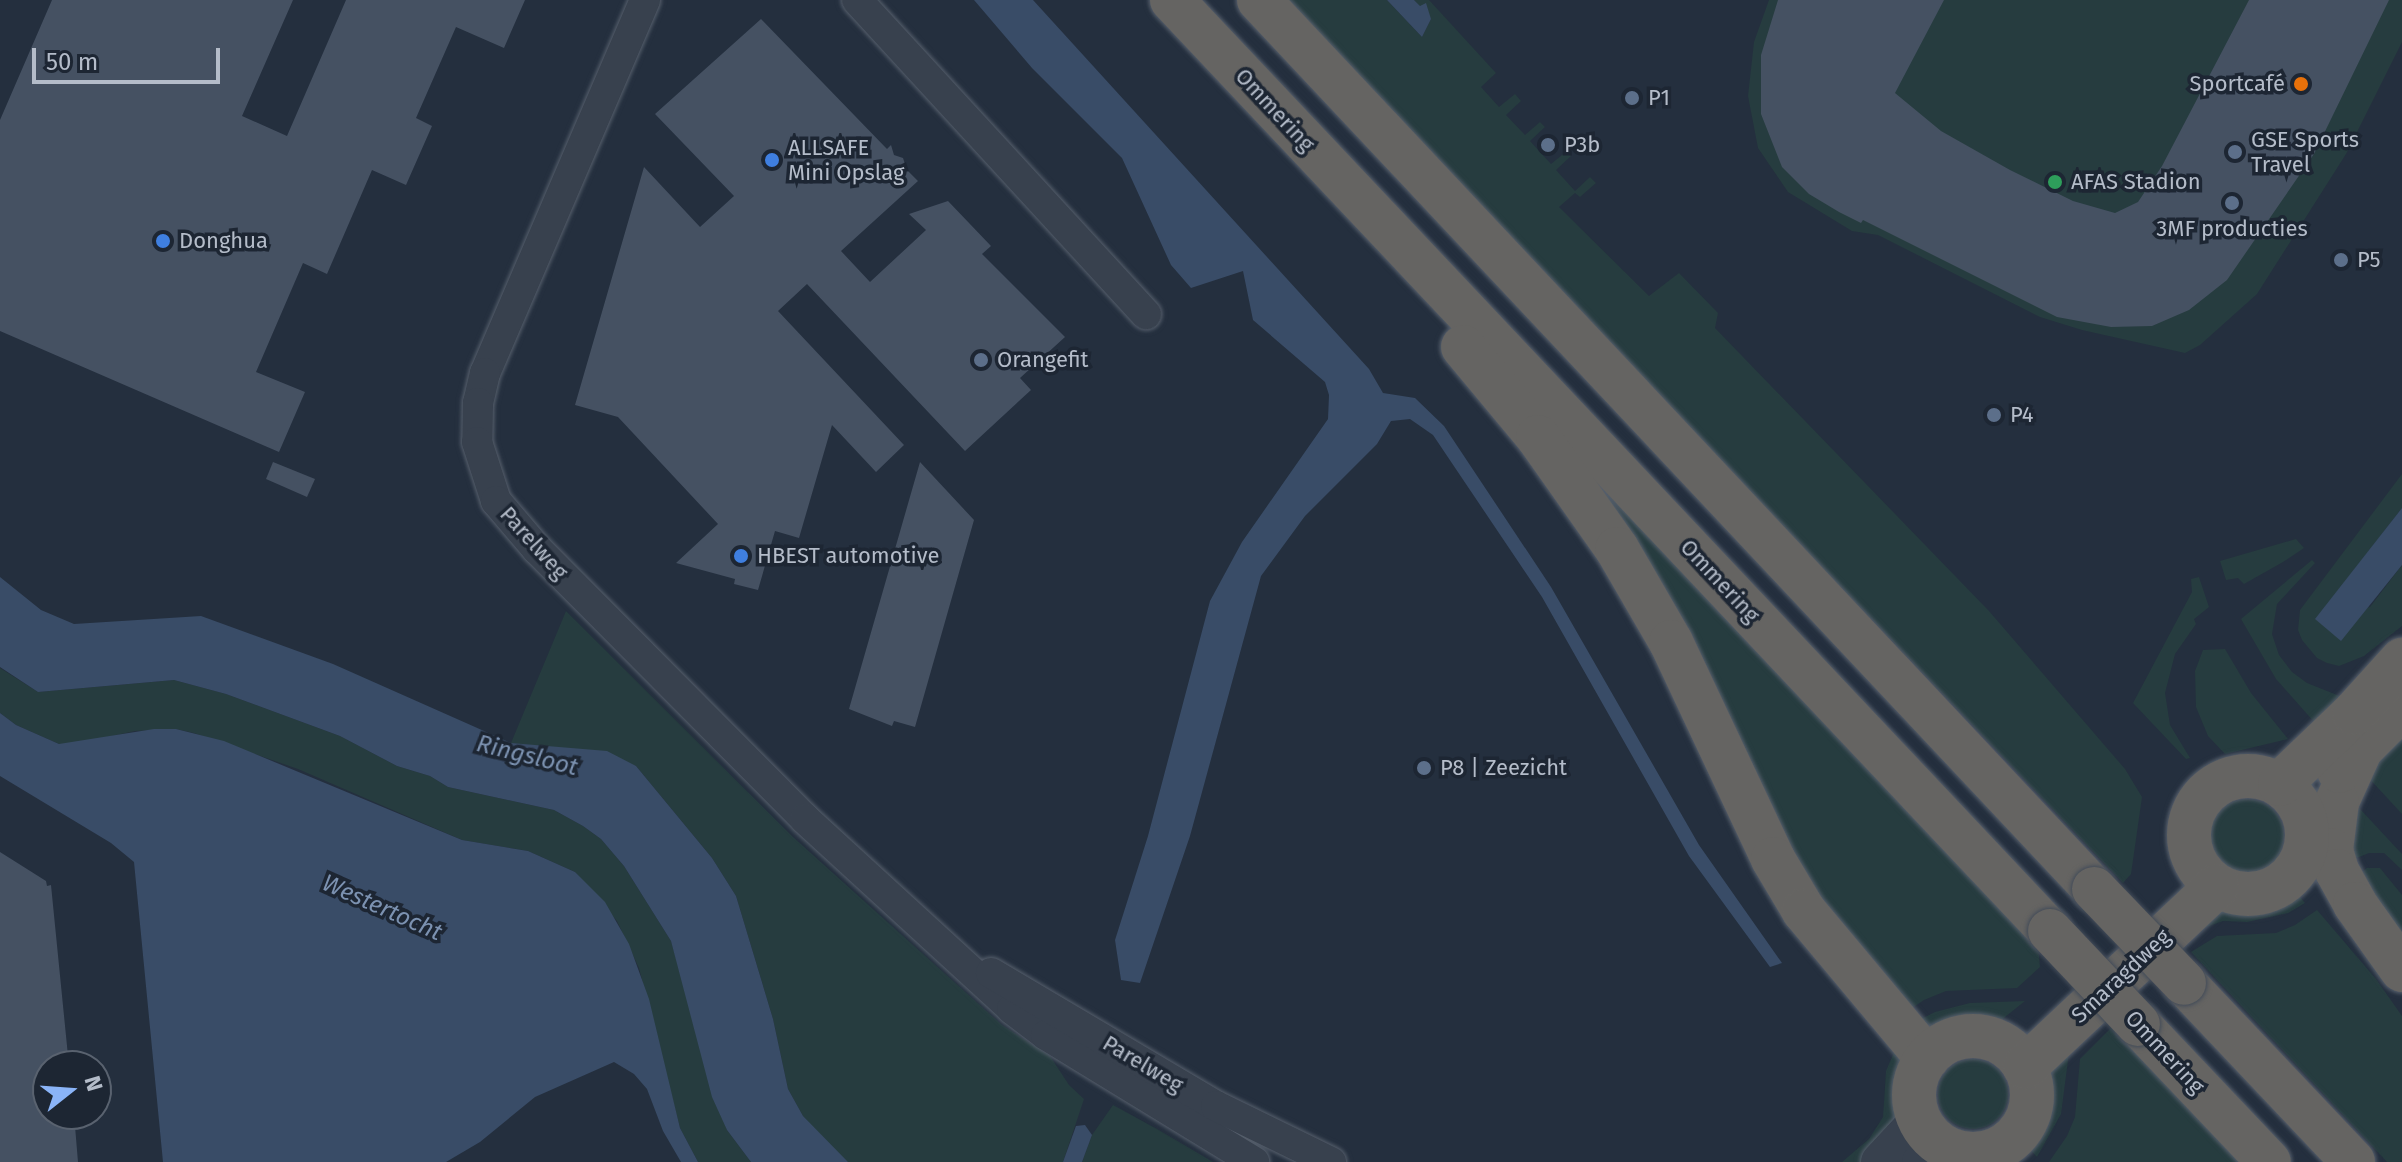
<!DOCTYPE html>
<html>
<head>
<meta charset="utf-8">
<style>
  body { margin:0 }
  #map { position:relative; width:2402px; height:1162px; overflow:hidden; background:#242f3e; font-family:"Fira Sans",sans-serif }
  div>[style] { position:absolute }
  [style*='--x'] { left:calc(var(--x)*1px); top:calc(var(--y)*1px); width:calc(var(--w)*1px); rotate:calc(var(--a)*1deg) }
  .green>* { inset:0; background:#263c3f }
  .round { border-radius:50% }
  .water>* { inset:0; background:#394c67 }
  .building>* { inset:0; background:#455162 }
  .roads { filter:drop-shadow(0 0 2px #565f6c) drop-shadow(0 0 2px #565f6c) }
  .minor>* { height:30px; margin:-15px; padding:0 15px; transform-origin:15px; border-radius:15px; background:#38414e }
  .tertiary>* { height:38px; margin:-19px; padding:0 19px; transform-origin:19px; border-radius:19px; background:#38414e }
  .trunk>* { height:44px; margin:-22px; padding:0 22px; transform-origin:22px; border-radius:22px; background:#656462 }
  .trunk>.ring { margin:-22px; padding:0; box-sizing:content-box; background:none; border:44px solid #656462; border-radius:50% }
  .bridges { filter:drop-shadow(0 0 2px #434c59) drop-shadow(0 0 2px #434c59) }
  .trunk-bridge>* { height:44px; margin:-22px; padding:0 22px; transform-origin:22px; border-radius:22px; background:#656462 }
  .dots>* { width:22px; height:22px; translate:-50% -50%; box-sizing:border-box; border:4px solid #1d2633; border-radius:50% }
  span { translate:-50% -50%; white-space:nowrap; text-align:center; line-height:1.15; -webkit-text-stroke:7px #1d2633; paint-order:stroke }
  .poi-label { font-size:22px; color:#b4bcc9 }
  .right { translate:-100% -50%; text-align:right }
  .left { translate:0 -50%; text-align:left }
  .street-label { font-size:22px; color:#b4bcc9 }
  .water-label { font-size:24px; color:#7c92b1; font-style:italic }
  .north { position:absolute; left:32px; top:1050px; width:80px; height:80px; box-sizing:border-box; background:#1d2633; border:2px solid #59626f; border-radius:50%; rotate:73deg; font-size:22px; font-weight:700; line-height:32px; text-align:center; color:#b4bcc9 }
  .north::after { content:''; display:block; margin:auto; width:28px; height:36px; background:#8ab4f8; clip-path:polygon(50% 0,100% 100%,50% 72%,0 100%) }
  .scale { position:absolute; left:32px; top:48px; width:188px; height:36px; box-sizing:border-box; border:4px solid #b4bcc9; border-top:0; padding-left:10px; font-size:24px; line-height:28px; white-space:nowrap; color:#b4bcc9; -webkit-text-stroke:6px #1d2633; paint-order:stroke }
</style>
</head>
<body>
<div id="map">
  <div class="green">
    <div style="clip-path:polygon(1281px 0,1387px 0,1422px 37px,1431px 19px,1414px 0,1429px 0,1496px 73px,1481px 87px,1499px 107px,1515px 94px,1521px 101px,1506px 115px,1525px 135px,1540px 122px,1545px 127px,1530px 141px,1551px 164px,1567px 151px,1571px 156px,1556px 170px,1575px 191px,1590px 177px,1596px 183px,1580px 197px,1575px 193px,1559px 207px,1649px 296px,1679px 273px,1718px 313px,1715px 328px,1989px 611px,2125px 769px,2142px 797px,2131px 874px,2123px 883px)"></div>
    <div style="clip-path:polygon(1769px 0,2402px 0,2402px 42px,2346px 154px,2257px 294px,2200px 345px,2185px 353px,2082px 330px,2040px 317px,1878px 235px,1852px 231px,1788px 192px,1758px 148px,1748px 96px,1754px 42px)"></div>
    <div style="clip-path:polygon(1527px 398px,2038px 946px,2040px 967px,2017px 988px,1946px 991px,1924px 1000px,1903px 1014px,1844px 947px)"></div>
    <div style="clip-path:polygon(2402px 474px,2402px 508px,2316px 619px,2370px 607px,2402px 565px,2402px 626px,2364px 656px,2339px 666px,2327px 663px,2317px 658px,2302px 640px,2298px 630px,2300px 610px)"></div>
    <div style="clip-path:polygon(2296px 539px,2304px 548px,2283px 562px,2244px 584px,2238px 578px,2226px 580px,2220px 561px)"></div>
    <div style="clip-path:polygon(2312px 560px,2315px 563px,2277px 604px,2272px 634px,2279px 655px,2292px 672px,2307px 683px,2342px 697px,2315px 723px,2276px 679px,2241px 619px)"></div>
    <div style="clip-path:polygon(2199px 577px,2209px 607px,2194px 619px,2196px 624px,2175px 654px,2165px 693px,2170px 725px,2190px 758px,2186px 759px,2133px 703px,2192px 592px,2191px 579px)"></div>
    <div style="clip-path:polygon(566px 611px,793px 837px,1002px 1025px,1050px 1056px,1069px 1085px,1084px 1099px,1063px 1162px,848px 1162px,833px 1150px,803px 1116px,788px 1089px,773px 1019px,736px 896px,712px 858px,636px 766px,561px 748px,511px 743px)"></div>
    <div style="clip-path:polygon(2225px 649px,2251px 693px,2288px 739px,2225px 754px,2208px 736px,2196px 707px,2195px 671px,2203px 650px)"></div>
    <div style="clip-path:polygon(0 668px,38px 692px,174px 680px,226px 694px,340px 736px,397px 766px,430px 776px,448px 787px,554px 810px,583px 826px,601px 839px,624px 866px,671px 941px,727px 1130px,751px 1162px,698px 1162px,680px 1128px,639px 968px,617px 921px,575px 872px,528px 851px,462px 840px,298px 769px,194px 733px,176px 729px,135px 731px,69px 745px,59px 744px,16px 725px,0 713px)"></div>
    <div style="clip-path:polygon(2402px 729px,2402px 814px,2366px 775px)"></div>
    <div style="clip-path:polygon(2347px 795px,2402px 854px,2402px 870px,2384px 853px,2369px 853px,2354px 859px)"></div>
    <div class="round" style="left:2210px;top:799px;width:74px;height:74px"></div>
    <div style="clip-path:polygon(2367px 868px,2380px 868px,2402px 895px,2402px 954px,2352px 881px)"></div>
    <div style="clip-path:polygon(2295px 891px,2305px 903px,2288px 913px,2247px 922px,2223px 921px,2198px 930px,2227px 904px,2257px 905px)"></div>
    <div style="clip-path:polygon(2317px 910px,2376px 979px,2402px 1016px,2402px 1162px,2387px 1162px,2191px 952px,2217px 936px,2276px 933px,2295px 925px)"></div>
    <div style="clip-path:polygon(2025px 1001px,2000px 1021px,1955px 1023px,1926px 1038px,1921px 1019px,1935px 1012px,1970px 1003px)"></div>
    <div style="clip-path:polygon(2118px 1021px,2250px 1162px,2049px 1162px,2067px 1136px,2075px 1117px,2080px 1059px)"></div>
    <div style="clip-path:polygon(1898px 1043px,1908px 1061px,1902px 1079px,1900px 1121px,1868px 1162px,1842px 1162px,1869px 1139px,1883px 1117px,1886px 1071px)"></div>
    <div style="clip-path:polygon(2069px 1053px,2061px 1114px,2037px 1157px,2025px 1144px,2045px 1109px,2045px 1073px)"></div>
    <div class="round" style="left:1938px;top:1059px;width:70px;height:70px"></div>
    <div style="clip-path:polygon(1113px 1105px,1157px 1129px,1213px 1162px,1082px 1162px,1092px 1135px)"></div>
  </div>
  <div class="water">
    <div style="clip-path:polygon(974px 0,1033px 0,1369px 369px,1383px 393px,1415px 398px,1444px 426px,1551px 587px,1699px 845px,1782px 963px,1770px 967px,1689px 856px,1542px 597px,1433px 435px,1410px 419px,1391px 421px,1377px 444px,1305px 516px,1261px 576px,1190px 836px,1140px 983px,1121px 980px,1115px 940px,1148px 836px,1210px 601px,1242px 542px,1328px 419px,1329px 395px,1325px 382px,1253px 320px,1243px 271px,1191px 288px,1171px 265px,1122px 158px,1032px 68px)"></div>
    <div style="clip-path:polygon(1387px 0,1414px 0,1420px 6px,1426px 3px,1431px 19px,1422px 37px)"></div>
    <div style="clip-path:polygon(2402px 508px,2402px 565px,2341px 641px,2315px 619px)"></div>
    <div style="clip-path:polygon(0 577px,41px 610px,74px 624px,201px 616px,333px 664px,511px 743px,607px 751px,636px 766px,712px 858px,736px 896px,773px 1019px,788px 1089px,803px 1116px,848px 1162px,751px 1162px,727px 1130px,712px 1097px,671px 941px,624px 866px,601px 839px,583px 826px,554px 810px,448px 787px,430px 776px,397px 766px,340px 736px,226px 694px,174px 680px,38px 692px,0 667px)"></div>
    <div style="clip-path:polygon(0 713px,16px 725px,59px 744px,154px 729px,176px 729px,224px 741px,462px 840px,528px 851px,575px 872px,605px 902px,629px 944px,649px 999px,680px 1128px,698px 1162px,681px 1162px,663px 1131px,647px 1089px,634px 1074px,614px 1062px,535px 1097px,480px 1142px,446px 1162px,163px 1162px,134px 862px,111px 843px,0 776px)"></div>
    <div style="clip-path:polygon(1085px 1125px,1092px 1135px,1082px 1162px,1063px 1162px,1076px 1126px)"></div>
  </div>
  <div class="building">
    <div style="clip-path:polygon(52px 0,293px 0,242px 116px,287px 136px,346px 0,525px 0,504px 48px,456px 27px,416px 118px,432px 126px,406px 185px,372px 170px,327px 274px,303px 263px,256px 372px,305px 392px,279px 452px,0 331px,0 120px)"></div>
    <div style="clip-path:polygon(1778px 0,1944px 0,1895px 93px,1941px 131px,2010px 170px,2073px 201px,2115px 213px,2138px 202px,2162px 166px,2249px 0,2389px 0,2314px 154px,2227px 280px,2189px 310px,2152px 326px,2111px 327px,2057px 317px,1863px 220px,1861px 223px,1839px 212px,1809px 194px,1782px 167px,1761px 114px,1761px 55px)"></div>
    <div style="clip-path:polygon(761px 19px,887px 149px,891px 145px,894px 155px,903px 158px,907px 170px,918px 181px,841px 251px,870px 282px,926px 230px,909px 214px,948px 201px,991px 246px,982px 254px,1065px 337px,1020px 378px,1031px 390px,965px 451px,807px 284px,778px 311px,904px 445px,876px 472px,832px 425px,799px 538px,775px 531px,758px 590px,734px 584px,735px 579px,676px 563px,718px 524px,618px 417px,575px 405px,644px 167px,700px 227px,734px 196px,655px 114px)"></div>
    <div style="clip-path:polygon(273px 462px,315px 479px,307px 497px,266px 479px)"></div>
    <div style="clip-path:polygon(920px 462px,974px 520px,915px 727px,894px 721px,892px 726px,849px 709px)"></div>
    <div style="clip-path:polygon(0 852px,46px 881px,47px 886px,51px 885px,69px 1066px,48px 1066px,48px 1114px,74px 1114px,78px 1162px,0 1162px)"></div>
  </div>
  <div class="roads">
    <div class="minor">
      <div style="--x:645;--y:0;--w:406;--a:113.2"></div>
      <div style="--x:485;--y:373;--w:31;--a:103"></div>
      <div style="--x:478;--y:403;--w:39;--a:91"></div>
      <div style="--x:477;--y:442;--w:62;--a:72.1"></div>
      <div style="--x:496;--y:501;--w:63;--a:49.5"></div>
      <div style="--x:537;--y:549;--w:380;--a:45.2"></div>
      <div style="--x:805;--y:819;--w:281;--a:42.5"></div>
      <div style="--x:1012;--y:1009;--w:43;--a:37.4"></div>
      <div style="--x:1046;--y:1035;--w:244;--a:31.4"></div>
      <div style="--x:857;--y:0;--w:427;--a:47.4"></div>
      <div style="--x:991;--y:973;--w:261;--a:30.6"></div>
      <div style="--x:1216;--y:1106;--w:128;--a:26"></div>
    </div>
    <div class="tertiary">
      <div style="--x:1880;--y:1162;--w:59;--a:-47.1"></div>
      <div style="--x:1921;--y:1162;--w:29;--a:-31"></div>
    </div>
    <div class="trunk">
      <div style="--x:1172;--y:0;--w:1280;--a:46.68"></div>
      <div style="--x:1259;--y:0;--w:1220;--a:46.79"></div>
      <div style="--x:1463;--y:347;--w:117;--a:50.2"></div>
      <div style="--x:1538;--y:437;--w:137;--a:54.8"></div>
      <div style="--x:1617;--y:549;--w:108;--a:59.9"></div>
      <div style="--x:1671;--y:642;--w:240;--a:64.8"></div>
      <div style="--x:1773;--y:859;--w:61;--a:59.2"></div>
      <div style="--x:1804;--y:911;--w:192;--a:50.1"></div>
      <div style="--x:2360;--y:751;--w:56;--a:114.3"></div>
      <div style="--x:2337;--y:802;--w:48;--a:97.1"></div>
      <div style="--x:2331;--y:850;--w:22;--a:74"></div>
      <div style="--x:2337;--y:871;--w:38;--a:61"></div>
      <div style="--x:2355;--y:904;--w:81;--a:54.5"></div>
      <div style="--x:2339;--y:771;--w:89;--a:-45"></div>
      <div class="ring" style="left:2189px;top:776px;width:74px;height:74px"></div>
      <div style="--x:2280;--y:784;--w:103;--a:-43.8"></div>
      <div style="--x:2354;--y:713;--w:72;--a:-47.8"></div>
      <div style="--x:2184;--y:983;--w:246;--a:46.6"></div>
      <div style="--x:2138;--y:1024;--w:190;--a:46.5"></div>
      <div class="ring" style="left:1914px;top:1036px;width:74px;height:74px"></div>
      <div style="--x:2025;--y:1067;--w:264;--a:-43.3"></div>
    </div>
  </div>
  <div class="bridges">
    <div class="trunk-bridge">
      <div style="--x:2094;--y:889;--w:130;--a:46.2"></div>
      <div style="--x:2050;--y:931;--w:128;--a:46.6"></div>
    </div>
  </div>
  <div class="dots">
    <div style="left:2301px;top:84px;background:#e8710a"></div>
    <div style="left:1632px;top:98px;background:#5c6f8a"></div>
    <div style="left:1548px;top:145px;background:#5c6f8a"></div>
    <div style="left:2235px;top:152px;background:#5c6f8a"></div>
    <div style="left:772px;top:160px;background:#3f7fe0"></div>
    <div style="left:2055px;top:182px;background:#2e9e5b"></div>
    <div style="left:2232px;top:203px;background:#5c6f8a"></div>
    <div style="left:163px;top:241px;background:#3f7fe0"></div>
    <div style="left:2341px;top:260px;background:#5c6f8a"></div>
    <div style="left:981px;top:360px;background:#5c6f8a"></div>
    <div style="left:1994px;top:415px;background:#5c6f8a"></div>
    <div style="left:741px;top:556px;background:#3f7fe0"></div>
    <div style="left:1424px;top:768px;background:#5c6f8a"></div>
  </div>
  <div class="poi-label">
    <span class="right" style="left:2285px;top:84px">Sportcafé</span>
    <span class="left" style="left:1648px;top:98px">P1</span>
    <span class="left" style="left:2251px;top:152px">GSE Sports<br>Travel</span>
    <span class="left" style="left:1564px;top:145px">P3b</span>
    <span class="left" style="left:788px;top:160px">ALLSAFE<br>Mini Opslag</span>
    <span class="left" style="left:2071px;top:182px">AFAS Stadion</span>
    <span style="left:2232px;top:229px">3MF producties</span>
    <span class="left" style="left:179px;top:241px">Donghua</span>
    <span class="left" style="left:2357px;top:260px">P5</span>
    <span class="left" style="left:997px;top:360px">Orangefit</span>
    <span class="left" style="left:2010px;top:415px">P4</span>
    <span class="left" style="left:757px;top:556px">HBEST automotive</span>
    <span class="left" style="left:1440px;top:768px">P8 | Zeezicht</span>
  </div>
  <div class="street-label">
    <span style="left:1275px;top:110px;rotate:47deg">Ommering</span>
    <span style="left:534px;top:543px;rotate:48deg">Parelweg</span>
    <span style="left:1720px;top:581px;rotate:47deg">Ommering</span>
    <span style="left:2121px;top:976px;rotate:-43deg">Smaragdweg</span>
    <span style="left:2165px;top:1052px;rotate:47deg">Ommering</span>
    <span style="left:1143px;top:1064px;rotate:31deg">Parelweg</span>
  </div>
  <div class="water-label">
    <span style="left:527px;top:756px;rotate:14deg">Ringsloot</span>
    <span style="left:382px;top:908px;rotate:24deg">Westertocht</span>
  </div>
  <div class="north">N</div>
  <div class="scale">50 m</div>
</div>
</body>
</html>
